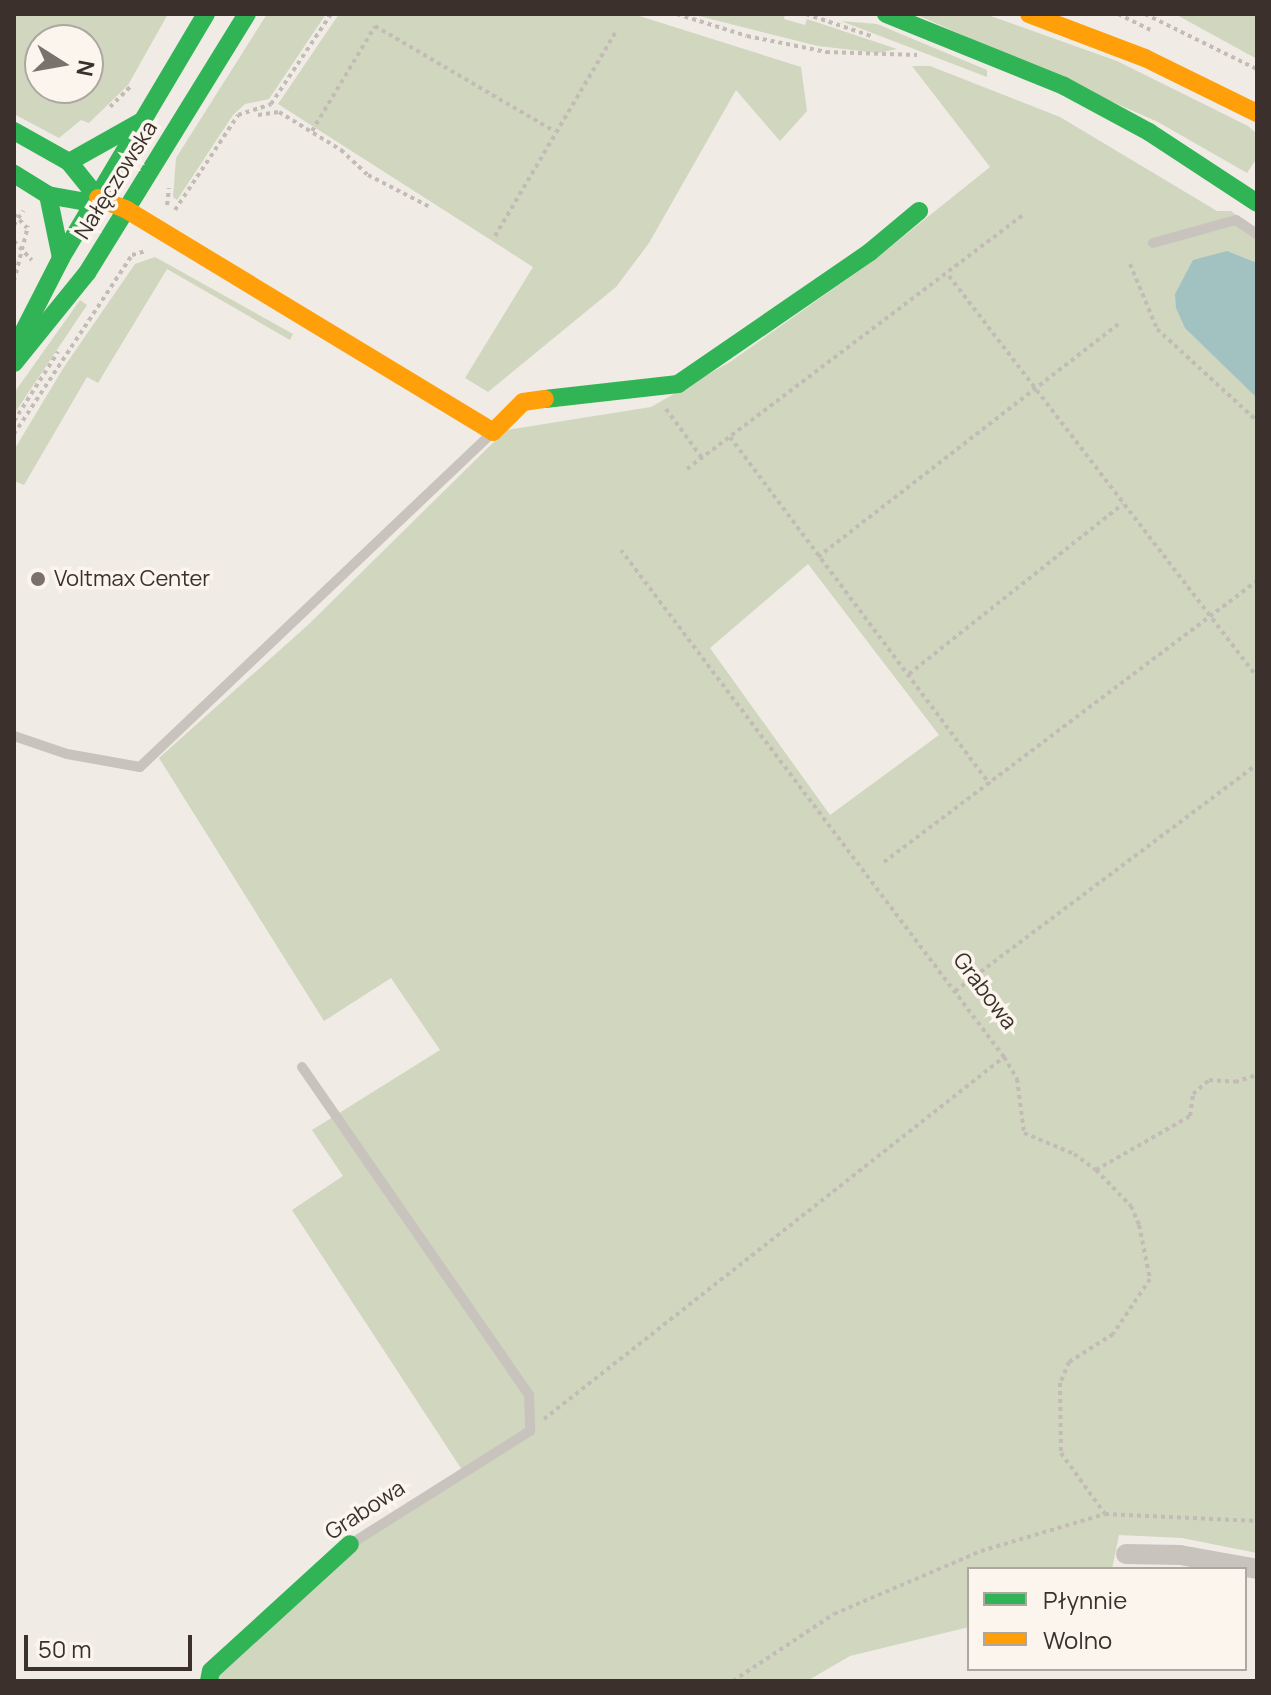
<!DOCTYPE html>
<html>
<head>
<meta charset="utf-8">
<style>
  body { margin:0 }
  #map { position:relative; width:1271px; height:1695px; overflow:hidden; background:#f0ebe5; font-family:Manrope,sans-serif }
  div>[style] { position:absolute }
  [style*='--x'] { left:calc(var(--x)*1px); top:calc(var(--y)*1px); width:calc(var(--w)*1px); rotate:calc(var(--a)*1deg) }
  .green>* { inset:0; background:#d1d6bf }
  .water>* { inset:0; background:#a1c2c1 }
  .path>* { height:4px; margin-top:-2px; transform-origin:0; background:repeating-linear-gradient(90deg,#c2bbb6 0 4px,transparent 0 8px) }
  .lane>* { height:10px; margin:-5px; padding:0 5px; transform-origin:5px; border-radius:5px; background:#c9c3be }
  .street>* { height:20px; margin:-10px; padding:0 10px; transform-origin:10px; border-radius:10px; background:#c9c3be }
  .fast>* { height:18px; margin:-9px; padding:0 9px; transform-origin:9px; border-radius:9px; background:#30b455 }
  .slow>* { height:18px; margin:-9px; padding:0 9px; transform-origin:9px; border-radius:9px; background:#ff9f0a }
  .dots>* { width:22px; height:22px; translate:-50% -50%; box-sizing:border-box; border:4px solid #fbf5ee; border-radius:50% }
  span { translate:-50% -50%; white-space:nowrap; text-align:center; line-height:1.15; -webkit-text-stroke:7px #fbf5ee; paint-order:stroke }
  .street-label { font-size:22px; color:#3b302b }
  .poi-label { font-size:22px; color:#3b302b }
  .left { translate:0 -50%; text-align:left }
  .frame { position:absolute; inset:0; border:16px solid #3b302b; pointer-events:none }
  .legend { position:absolute; left:967px; top:1567px; width:280px; height:104px; box-sizing:border-box; background:#fbf5ee; border:2px solid #aea6a0; margin:0; padding:10px 14px; list-style:none; font-size:24px; color:#3b302b }
  .legend li { display:flex; align-items:center; gap:16px; height:40px }
  .legend b { width:40px; border:2px solid #aea6a0 }
  .north { position:absolute; left:24px; top:24px; width:80px; height:80px; box-sizing:border-box; background:#fbf5ee; border:2px solid #aea6a0; border-radius:50%; rotate:101deg; font-size:22px; font-weight:700; line-height:32px; text-align:center; color:#3b302b }
  .north::after { content:''; display:block; margin:auto; width:28px; height:36px; background:#7a716c; clip-path:polygon(50% 0,100% 100%,50% 72%,0 100%) }
  .scale { position:absolute; left:24px; top:1635px; width:168px; height:36px; box-sizing:border-box; border:4px solid #3b302b; border-top:0; padding-left:10px; font-size:24px; line-height:28px; white-space:nowrap; color:#3b302b; -webkit-text-stroke:6px #fbf5ee; paint-order:stroke }
</style>
</head>
<body>
<div id="map">
  <div class="green">
    <div style="clip-path:polygon(evenodd,14px 14px,168px 14px,128px 85px,89px 123px,81px 120px,59px 138px,14px 114px,14px 14px,40px 40px,88px 40px,88px 88px,40px 88px,40px 40px)"></div>
    <div style="clip-path:polygon(267px 14px,326px 14px,269px 99px,245px 104px,233px 115px,177px 200px,173px 197px,176px 158px)"></div>
    <div style="clip-path:polygon(339px 14px,633px 14px,801px 67px,807px 111px,780px 141px,736px 90px,649px 243px,616px 287px,488px 392px,465px 378px,533px 267px,278px 104px)"></div>
    <div style="clip-path:polygon(691px 14px,785px 14px,784px 19px,805px 25px,807px 19px,897px 49px,878px 53px,818px 46px)"></div>
    <div style="clip-path:polygon(915px 14px,985px 14px,1117px 61px,1248px 126px,1257px 134px,1257px 158px,1247px 173px,1158px 122px)"></div>
    <div style="clip-path:polygon(1175px 14px,1257px 14px,1257px 59px)"></div>
    <div style="clip-path:polygon(841px 21px,877px 24px,987px 70px,987px 77px)"></div>
    <div style="clip-path:polygon(evenodd,912px 66px,930px 66px,1060px 117px,1217px 211px,1231px 211px,1257px 231px,1257px 1553px,1182px 1538px,1119px 1535px,1112px 1569px,969px 1569px,969px 1627px,850px 1656px,807px 1681px,210px 1681px,332px 1560px,466px 1476px,292px 1210px,343px 1176px,312px 1130px,440px 1050px,391px 978px,324px 1021px,159px 758px,309px 624px,506px 430px,651px 407px,730px 362px,874px 260px,990px 167px,912px 66px,808px 564px,939px 735px,830px 815px,710px 648px,808px 564px)"></div>
    <div style="clip-path:polygon(155px 257px,293px 334px,290px 340px,167px 269px,98px 383px,87px 377px,24px 485px,14px 481px,14px 450px,64px 367px,135px 264px)"></div>
    <div style="clip-path:polygon(80px 300px,87px 305px,14px 414px,14px 393px)"></div>
  </div>
  <div class="water">
    <div style="clip-path:polygon(1227px 251px,1257px 263px,1257px 398px,1185px 328px,1176px 308px,1175px 294px,1193px 260px)"></div>
  </div>
  <div class="path">
    <div style="--x:677;--y:14;--w:73;--a:17.4"></div>
    <div style="--x:747;--y:36;--w:81;--a:11.4"></div>
    <div style="--x:826;--y:52;--w:91;--a:1.9"></div>
    <div style="--x:806;--y:14;--w:69;--a:18.7"></div>
    <div style="--x:1118;--y:14;--w:37;--a:26"></div>
    <div style="--x:1145;--y:14;--w:125;--a:26.2"></div>
    <div style="--x:110;--y:107;--w:31;--a:-45"></div>
    <div style="--x:258;--y:115;--w:21;--a:-8"></div>
    <div style="--x:279;--y:112;--w:73;--a:31.5"></div>
    <div style="--x:341;--y:150;--w:37;--a:43"></div>
    <div style="--x:368;--y:175;--w:68;--a:27.3"></div>
    <div style="--x:312;--y:131;--w:122;--a:-59"></div>
    <div style="--x:375;--y:26;--w:208;--a:30.4"></div>
    <div style="--x:167;--y:205;--w:17;--a:-83"></div>
    <div style="--x:175;--y:210;--w:114;--a:-56.4"></div>
    <div style="--x:238;--y:115;--w:35;--a:-18"></div>
    <div style="--x:271;--y:104;--w:108;--a:-56.3"></div>
    <div style="--x:14;--y:214;--w:19;--a:47"></div>
    <div style="--x:14;--y:225;--w:17;--a:-57"></div>
    <div style="--x:495;--y:236;--w:236;--a:-59.4"></div>
    <div style="--x:14;--y:241;--w:26;--a:47"></div>
    <div style="--x:1130;--y:264;--w:70;--a:67.4"></div>
    <div style="--x:1157;--y:329;--w:136;--a:42.6"></div>
    <div style="--x:949;--y:276;--w:506;--a:52.47"></div>
    <div style="--x:14;--y:281;--w:57;--a:-75.7"></div>
    <div style="--x:666;--y:409;--w:61;--a:53.7"></div>
    <div style="--x:14;--y:421;--w:82;--a:-57.5"></div>
    <div style="--x:14;--y:434;--w:214;--a:-56.6"></div>
    <div style="--x:132;--y:255;--w:15;--a:-16"></div>
    <div style="--x:730;--y:437;--w:434;--a:53.2"></div>
    <div style="--x:687;--y:469;--w:421;--a:-37.1"></div>
    <div style="--x:818;--y:557;--w:380;--a:-37.8"></div>
    <div style="--x:909;--y:674;--w:273;--a:-38.5"></div>
    <div style="--x:884;--y:862;--w:467;--a:-37"></div>
    <div style="--x:955;--y:991;--w:378;--a:-36.9"></div>
    <div style="--x:1004;--y:1057;--w:26;--a:59"></div>
    <div style="--x:1017;--y:1079;--w:54;--a:82.6"></div>
    <div style="--x:1024;--y:1133;--w:54;--a:22.8"></div>
    <div style="--x:1074;--y:1154;--w:27;--a:36"></div>
    <div style="--x:1096;--y:1170;--w:50;--a:45.8"></div>
    <div style="--x:1131;--y:1206;--w:21;--a:67"></div>
    <div style="--x:1139;--y:1225;--w:55;--a:78.5"></div>
    <div style="--x:1150;--y:1279;--w:66;--a:123.9"></div>
    <div style="--x:1113;--y:1334;--w:52;--a:147.5"></div>
    <div style="--x:1069;--y:1362;--w:23;--a:113"></div>
    <div style="--x:1060;--y:1383;--w:70;--a:89.2"></div>
    <div style="--x:1061;--y:1453;--w:75;--a:54.2"></div>
    <div style="--x:1096;--y:1170;--w:108;--a:-29.9"></div>
    <div style="--x:1190;--y:1116;--w:22;--a:-82"></div>
    <div style="--x:1193;--y:1094;--w:21;--a:-41"></div>
    <div style="--x:1209;--y:1080;--w:26;--a:4"></div>
    <div style="--x:1235;--y:1082;--w:23;--a:-18"></div>
    <div style="--x:544;--y:1419;--w:585;--a:-38.2"></div>
    <div style="--x:1004;--y:1057;--w:635;--a:-127.07"></div>
    <div style="--x:733;--y:1681;--w:121;--a:-33.6"></div>
    <div style="--x:834;--y:1614;--w:160;--a:-23.2"></div>
    <div style="--x:981;--y:1551;--w:129;--a:-16.6"></div>
    <div style="--x:1105;--y:1514;--w:152;--a:2.6"></div>
  </div>
  <div class="lane">
    <div style="--x:1153;--y:243;--w:86;--a:-15.5"></div>
    <div style="--x:1236;--y:220;--w:25;--a:34"></div>
    <div style="--x:14;--y:736;--w:56;--a:18.8"></div>
    <div style="--x:67;--y:754;--w:74;--a:10.1"></div>
    <div style="--x:140;--y:767;--w:484;--a:-43.5"></div>
    <div style="--x:302;--y:1067;--w:399;--a:55.3"></div>
    <div style="--x:529;--y:1395;--w:36;--a:88"></div>
    <div style="--x:530;--y:1431;--w:210;--a:147.8"></div>
  </div>
  <div class="street">
    <div style="--x:1126;--y:1554;--w:54;--a:1.1"></div>
    <div style="--x:1180;--y:1555;--w:78;--a:10.3"></div>
  </div>
  <div class="fast">
    <div style="--x:886;--y:14;--w:192;--a:22"></div>
    <div style="--x:1064;--y:86;--w:97;--a:28.4"></div>
    <div style="--x:1149;--y:132;--w:129;--a:33.3"></div>
    <div style="--x:14;--y:131;--w:63;--a:29.4"></div>
    <div style="--x:69;--y:162;--w:46;--a:51.1"></div>
    <div style="--x:98;--y:198;--w:17;--a:170"></div>
    <div style="--x:81;--y:201;--w:34;--a:-170"></div>
    <div style="--x:48;--y:195;--w:40;--a:-148"></div>
    <div style="--x:69;--y:162;--w:84;--a:-29.3"></div>
    <div style="--x:48;--y:195;--w:64;--a:78.3"></div>
    <div style="--x:14;--y:350;--w:103;--a:-62.9"></div>
    <div style="--x:61;--y:258;--w:284;--a:-59.3"></div>
    <div style="--x:14;--y:363;--w:116;--a:-51"></div>
    <div style="--x:87;--y:273;--w:304;--a:-58.3"></div>
    <div style="--x:545;--y:399;--w:134;--a:-6.4"></div>
    <div style="--x:678;--y:384;--w:233;--a:-34.5"></div>
    <div style="--x:870;--y:252;--w:64;--a:-39.9"></div>
    <div style="--x:209;--y:1681;--w:10;--a:-79"></div>
    <div style="--x:211;--y:1671;--w:188;--a:-42.4"></div>
  </div>
  <div class="slow">
    <div style="--x:1029;--y:14;--w:124;--a:20.8"></div>
    <div style="--x:1145;--y:58;--w:125;--a:26.2"></div>
    <div style="--x:98;--y:198;--w:31;--a:22"></div>
    <div style="--x:127;--y:210;--w:428;--a:31.2"></div>
    <div style="--x:493;--y:432;--w:42;--a:-45"></div>
    <div style="--x:523;--y:402;--w:22;--a:-8"></div>
  </div>
  <div class="dots">
    <div style="left:38px;top:579px;background:#7a716c"></div>
  </div>
  <div class="street-label">
    <span style="left:116px;top:180px;rotate:-58deg">Nałęczowska</span>
    <span style="left:985px;top:991px;rotate:53deg">Grabowa</span>
    <span style="left:365px;top:1510px;rotate:-33deg">Grabowa</span>
  </div>
  <div class="poi-label">
    <span class="left" style="left:54px;top:579px">Voltmax Center</span>
  </div>
  <div class="frame"></div>
  <ul class="legend">
  <li><b style="height:10px;background:#30b455"></b>Płynnie</li>
  <li><b style="height:10px;background:#ff9f0a"></b>Wolno</li>
  </ul>
  <div class="north">N</div>
  <div class="scale">50 m</div>
</div>
</body>
</html>
